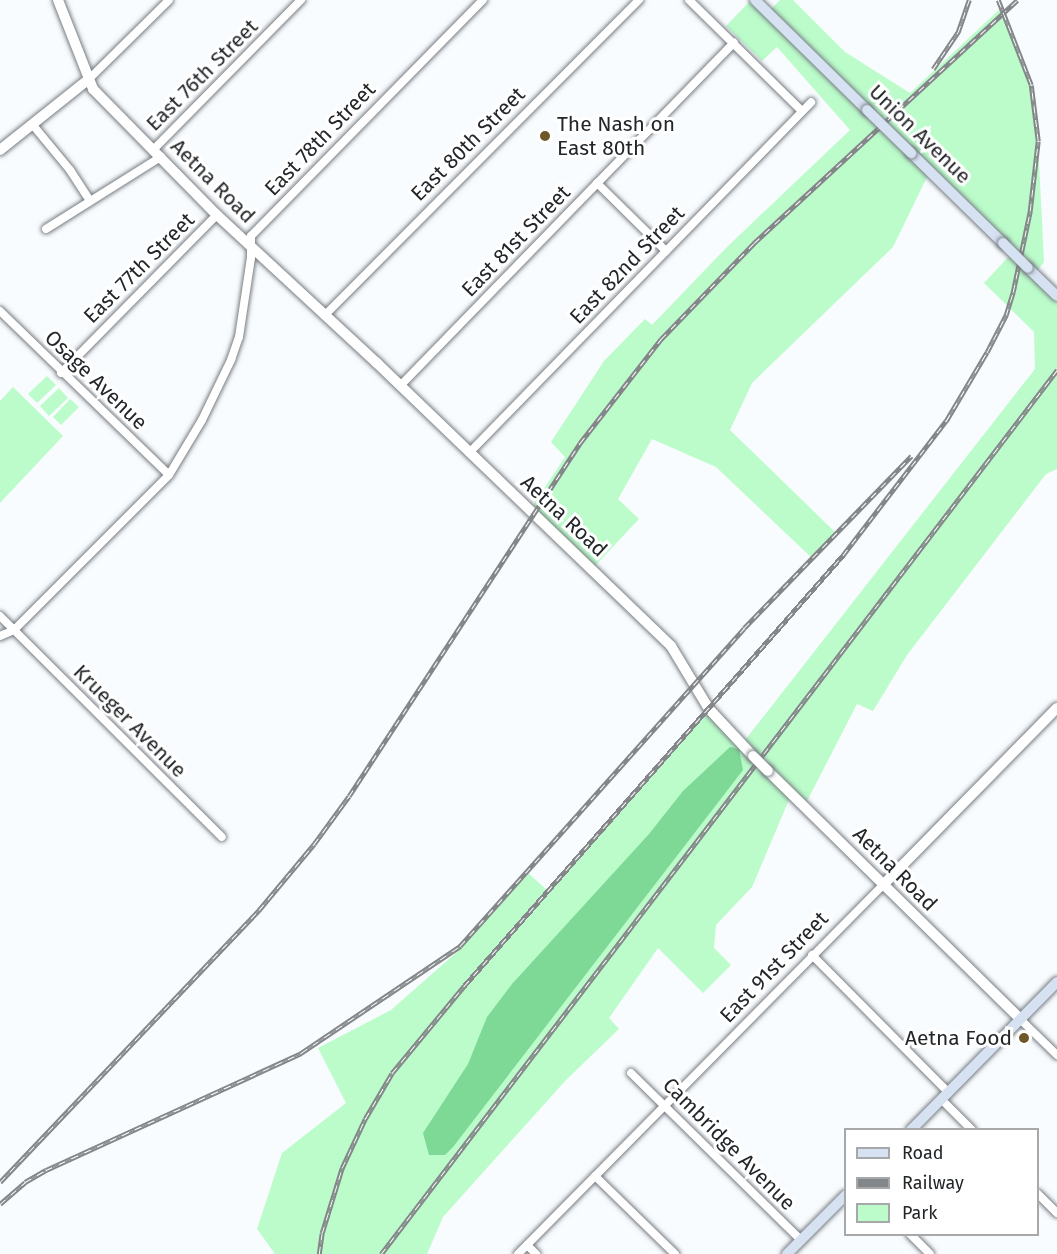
<!DOCTYPE html>
<html>
<head>
<meta charset="utf-8">
<style>
  body { margin:0 }
  #map { position:relative; width:1057px; height:1254px; overflow:hidden; background:#f9fcfe; font-family:"Fira Sans",sans-serif }
  div>[style] { position:absolute }
  [style*='--x'] { left:calc(var(--x)*1px); top:calc(var(--y)*1px); width:calc(var(--w)*1px); rotate:calc(var(--a)*1deg) }
  .green>* { inset:0; background:#bbfcca }
  .forest>* { inset:0; background:#7ed996 }
  .roads { filter:drop-shadow(0 0 2px #777d83) drop-shadow(0 0 2px #777d83) }
  .minor>* { height:8px; margin:-4px; padding:0 4px; transform-origin:4px; border-radius:4px; background:#fff }
  .tertiary>* { height:10px; margin:-5px; padding:0 5px; transform-origin:5px; border-radius:5px; background:#fff }
  .secondary>* { height:10px; margin:-5px; padding:0 5px; transform-origin:5px; border-radius:5px; background:#d6e1f2 }
  .rail>* { height:4.5px; margin-top:-2.25px; transform-origin:0; background:repeating-linear-gradient(90deg,#fff 0 7px,#848789 0 14px); box-sizing:border-box; border-block:2px solid #848789 }
  .bridges { filter:drop-shadow(0 0 2px #777d83) drop-shadow(0 0 2px #777d83) }
  .tertiary-bridge>* { height:10px; margin:-5px; padding:0 5px; transform-origin:5px; border-radius:5px; background:#fff }
  .secondary-bridge>* { height:10px; margin:-5px; padding:0 5px; transform-origin:5px; border-radius:5px; background:#d6e1f2 }
  .dots>* { width:16px; height:16px; translate:-50% -50%; box-sizing:border-box; border:3px solid #fff; border-radius:50% }
  span { translate:-50% -50%; white-space:nowrap; text-align:center; line-height:1.15; -webkit-text-stroke:6px #fff; paint-order:stroke }
  .street-label { font-size:21px; color:#232628 }
  .poi-label { font-size:21px; color:#232628 }
  .left { translate:0 -50%; text-align:left }
  .right { translate:-100% -50%; text-align:right }
  .legend { position:absolute; left:844px; top:1128px; width:195px; height:108px; box-sizing:border-box; background:#fff; border:2px solid #a7a8a9; margin:0; padding:8px 10px; list-style:none; font-size:18px; color:#232628 }
  .legend li { display:flex; align-items:center; gap:12px; height:30px }
  .legend b { width:30px; border:2px solid #a7a8a9 }
</style>
</head>
<body>
<div id="map">
  <div class="green">
    <div style="clip-path:polygon(751px 0,768px 12px,780px 0,793px 0,845px 52px,910px 93px,1001px 8px,1031px 85px,1038px 141px,1044px 262px,1035px 274px,1057px 296px,1057px 469px,1046px 474px,907px 655px,873px 711px,857px 704px,804px 807px,791px 795px,752px 887px,716px 925px,714px 948px,731px 965px,703px 993px,658px 948px,609px 1018px,619px 1029px,566px 1080px,443px 1217px,427px 1254px,275px 1254px,257px 1229px,282px 1153px,346px 1103px,318px 1048px,391px 1010px,457px 952px,527px 872px,548px 891px,709px 709px,742px 744px,1035px 369px,1034px 332px,984px 283px,1012px 253px,930px 171px,893px 247px,752px 383px,730px 430px,836px 533px,813px 559px,716px 467px,652px 439px,618px 499px,639px 519px,592px 569px,530px 510px,565px 457px,551px 442px,604px 361px,645px 319px,652px 325px,727px 247px,850px 130px,777px 47px,762px 61px,726px 26px)"></div>
    <div style="clip-path:polygon(47px 376px,56px 385px,37px 403px,28px 394px)"></div>
    <div style="clip-path:polygon(13px 387px,63px 436px,0 503px,0 401px)"></div>
    <div style="clip-path:polygon(59px 388px,68px 398px,49px 416px,40px 406px)"></div>
    <div style="clip-path:polygon(70px 399px,79px 407px,61px 425px,53px 417px)"></div>
  </div>
  <div class="forest">
    <div style="clip-path:polygon(730px 747px,739px 749px,743px 770px,453px 1147px,445px 1155px,429px 1155px,423px 1133px,468px 1064px,487px 1017px,512px 984px,649px 834px,683px 791px)"></div>
  </div>
  <div class="roads">
    <div class="minor">
      <div style="--x:689;--y:0;--w:158;--a:44.5"></div>
      <div style="--x:89;--y:79;--w:112;--a:-44.6"></div>
      <div style="--x:32;--y:124;--w:60;--a:50.4"></div>
      <div style="--x:70;--y:170;--w:37;--a:57"></div>
      <div style="--x:153;--y:150;--w:211;--a:-45.4"></div>
      <div style="--x:597;--y:183;--w:97;--a:44.6"></div>
      <div style="--x:46;--y:229;--w:136;--a:-32.1"></div>
      <div style="--x:0;--y:311;--w:235;--a:44.1"></div>
      <div style="--x:325;--y:315;--w:445;--a:-45.1"></div>
      <div style="--x:61;--y:373;--w:222;--a:-45.4"></div>
      <div style="--x:400;--y:386;--w:479;--a:-45.8"></div>
      <div style="--x:469;--y:453;--w:490;--a:-45.7"></div>
      <div style="--x:0;--y:616;--w:313;--a:44.9"></div>
      <div style="--x:0;--y:636;--w:15;--a:-23"></div>
      <div style="--x:14;--y:630;--w:219;--a:-45"></div>
      <div style="--x:169;--y:475;--w:64;--a:-59"></div>
      <div style="--x:202;--y:420;--w:67;--a:-64.2"></div>
      <div style="--x:231;--y:360;--w:24;--a:-71"></div>
      <div style="--x:239;--y:337;--w:80;--a:-81.4"></div>
      <div style="--x:251;--y:258;--w:22;--a:-90"></div>
      <div style="--x:251;--y:236;--w:331;--a:-45.5"></div>
      <div style="--x:812;--y:955;--w:193;--a:45.2"></div>
      <div style="--x:1020;--y:1019;--w:52;--a:44.2"></div>
      <div style="--x:631;--y:1073;--w:238;--a:44.5"></div>
      <div style="--x:941;--y:1099;--w:44;--a:45"></div>
      <div style="--x:595;--y:1176;--w:112;--a:44.3"></div>
      <div style="--x:1038;--y:1194;--w:27;--a:45"></div>
      <div style="--x:910;--y:1234;--w:28;--a:45"></div>
      <div style="--x:527;--y:1245;--w:13;--a:45"></div>
      <div style="--x:518;--y:1254;--w:519;--a:-45.31"></div>
    </div>
    <div class="tertiary">
      <div style="--x:58;--y:0;--w:96;--a:68.5"></div>
      <div style="--x:93;--y:89;--w:177;--a:45.5"></div>
      <div style="--x:217;--y:215;--w:218;--a:42.8"></div>
      <div style="--x:377;--y:363;--w:408;--a:43.9"></div>
      <div style="--x:671;--y:646;--w:74;--a:58.9"></div>
      <div style="--x:709;--y:709;--w:64;--a:46.9"></div>
      <div style="--x:0;--y:150;--w:114;--a:-38.6"></div>
      <div style="--x:768;--y:771;--w:354;--a:44.5"></div>
      <div style="--x:883;--y:885;--w:248;--a:-45.5"></div>
    </div>
    <div class="secondary">
      <div style="--x:755;--y:0;--w:157;--a:44.5"></div>
      <div style="--x:911;--y:153;--w:129;--a:44.4"></div>
      <div style="--x:1028;--y:268;--w:40;--a:44"></div>
      <div style="--x:911;--y:1130;--w:208;--a:-45.4"></div>
      <div style="--x:787;--y:1254;--w:83;--a:-45"></div>
    </div>
  </div>
  <div class="rail">
    <div style="--x:933;--y:69;--w:45;--a:-56"></div>
    <div style="--x:958;--y:32;--w:34;--a:-71"></div>
    <div style="--x:0;--y:1182;--w:376;--a:-46.4"></div>
    <div style="--x:259;--y:910;--w:86;--a:-50.2"></div>
    <div style="--x:314;--y:844;--w:59;--a:-53.9"></div>
    <div style="--x:349;--y:796;--w:422;--a:-56.8"></div>
    <div style="--x:580;--y:443;--w:132;--a:-52.1"></div>
    <div style="--x:661;--y:339;--w:134;--a:-45.9"></div>
    <div style="--x:754;--y:243;--w:358;--a:-42.7"></div>
    <div style="--x:0;--y:1204;--w:33;--a:-41"></div>
    <div style="--x:25;--y:1182;--w:24;--a:-30"></div>
    <div style="--x:46;--y:1170;--w:281;--a:-24.6"></div>
    <div style="--x:301;--y:1053;--w:192;--a:-33.9"></div>
    <div style="--x:460;--y:946;--w:426;--a:-48.2"></div>
    <div style="--x:744;--y:628;--w:240;--a:-45.8"></div>
    <div style="--x:319;--y:1254;--w:21;--a:-82"></div>
    <div style="--x:322;--y:1233;--w:68;--a:-72.9"></div>
    <div style="--x:342;--y:1168;--w:54;--a:-64.9"></div>
    <div style="--x:365;--y:1119;--w:53;--a:-59.6"></div>
    <div style="--x:392;--y:1073;--w:113;--a:-50.4"></div>
    <div style="--x:464;--y:986;--w:574;--a:-48.67"></div>
    <div style="--x:843;--y:555;--w:169;--a:-52.5"></div>
    <div style="--x:946;--y:421;--w:80;--a:-59.3"></div>
    <div style="--x:987;--y:352;--w:42;--a:-62.8"></div>
    <div style="--x:1006;--y:315;--w:24;--a:-73"></div>
    <div style="--x:1013;--y:292;--w:83;--a:-78.1"></div>
    <div style="--x:1030;--y:211;--w:70;--a:-83.5"></div>
    <div style="--x:1038;--y:141;--w:56;--a:-97.1"></div>
    <div style="--x:1031;--y:85;--w:91;--a:-111.2"></div>
    <div style="--x:381;--y:1254;--w:1113;--a:-52.59"></div>
  </div>
  <div class="bridges">
    <div class="tertiary-bridge">
      <div style="--x:753;--y:756;--w:21;--a:45"></div>
    </div>
    <div class="secondary-bridge">
      <div style="--x:867;--y:110;--w:62;--a:44.3"></div>
      <div style="--x:1003;--y:243;--w:35;--a:45"></div>
    </div>
  </div>
  <div class="dots">
    <div style="left:545px;top:136px;background:#6f5728"></div>
    <div style="left:1024px;top:1038px;background:#6f5728"></div>
  </div>
  <div class="street-label">
    <span style="left:202px;top:75px;rotate:-45deg">East 76th Street</span>
    <span style="left:920px;top:134px;rotate:44deg">Union Avenue</span>
    <span style="left:320px;top:139px;rotate:-46deg">East 78th Street</span>
    <span style="left:468px;top:144px;rotate:-45deg">East 80th Street</span>
    <span style="left:213px;top:181px;rotate:45deg">Aetna Road</span>
    <span style="left:516px;top:241px;rotate:-46deg">East 81st Street</span>
    <span style="left:627px;top:265px;rotate:-46deg">East 82nd Street</span>
    <span style="left:139px;top:268px;rotate:-45deg">East 77th Street</span>
    <span style="left:96px;top:380px;rotate:44deg">Osage Avenue</span>
    <span style="left:564px;top:516px;rotate:43deg">Aetna Road</span>
    <span style="left:130px;top:721px;rotate:45deg">Krueger Avenue</span>
    <span style="left:895px;top:869px;rotate:45deg">Aetna Road</span>
    <span style="left:774px;top:967px;rotate:-46deg">East 91st Street</span>
    <span style="left:729px;top:1144px;rotate:45deg">Cambridge Avenue</span>
  </div>
  <div class="poi-label">
    <span class="left" style="left:557px;top:136px">The Nash on<br>East 80th</span>
    <span class="right" style="left:1012px;top:1038px">Aetna Food</span>
  </div>
  <ul class="legend">
  <li><b style="height:8px;background:#d6e1f2"></b>Road</li>
  <li><b style="height:8px;background:#848789"></b>Railway</li>
  <li><b style="height:16px;background:#bbfcca"></b>Park</li>
  </ul>
</div>
</body>
</html>
